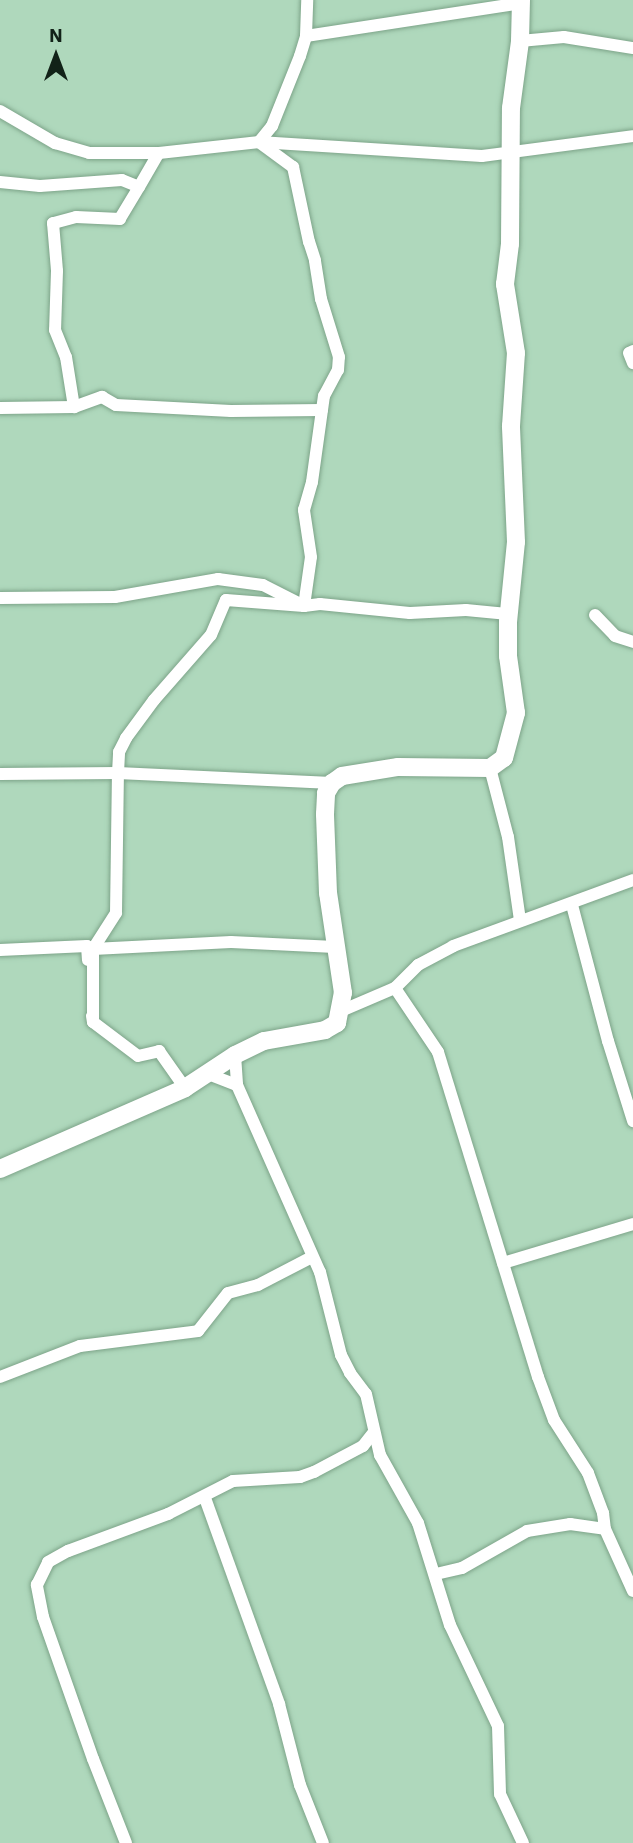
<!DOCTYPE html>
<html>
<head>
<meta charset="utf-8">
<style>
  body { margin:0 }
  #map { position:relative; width:633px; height:1843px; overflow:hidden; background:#afd8bc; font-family:"IBM Plex Sans",sans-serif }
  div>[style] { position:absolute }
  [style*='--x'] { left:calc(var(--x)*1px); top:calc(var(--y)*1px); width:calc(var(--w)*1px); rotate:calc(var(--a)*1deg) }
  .roads { filter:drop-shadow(0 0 2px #7da489) drop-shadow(0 0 2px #7da489) }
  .street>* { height:12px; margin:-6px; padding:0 6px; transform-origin:6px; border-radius:6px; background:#fff }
  .secondary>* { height:18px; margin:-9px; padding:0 9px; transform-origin:9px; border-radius:9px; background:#fff }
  span { translate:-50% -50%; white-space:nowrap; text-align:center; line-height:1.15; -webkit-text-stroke:5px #afd8bc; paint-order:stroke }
  .north { position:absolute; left:21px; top:21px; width:70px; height:70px; -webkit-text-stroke:5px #afd8bc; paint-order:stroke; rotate:0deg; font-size:19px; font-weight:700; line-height:28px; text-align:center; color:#122218 }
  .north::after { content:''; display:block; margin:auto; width:24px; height:32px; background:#122218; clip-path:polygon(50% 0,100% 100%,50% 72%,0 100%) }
</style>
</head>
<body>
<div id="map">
  <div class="roads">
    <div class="street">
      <div style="--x:306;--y:36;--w:218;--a:-8.7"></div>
      <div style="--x:520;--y:41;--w:44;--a:-5.2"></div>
      <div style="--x:564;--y:37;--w:70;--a:9.1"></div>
      <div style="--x:0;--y:111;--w:64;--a:30.2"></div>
      <div style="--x:55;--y:143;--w:35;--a:16"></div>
      <div style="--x:89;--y:153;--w:70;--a:0"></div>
      <div style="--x:159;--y:153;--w:101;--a:-6.3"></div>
      <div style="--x:259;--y:142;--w:223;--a:3.6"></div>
      <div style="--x:482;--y:156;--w:152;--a:-7.5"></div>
      <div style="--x:259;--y:142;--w:21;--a:-51"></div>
      <div style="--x:272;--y:126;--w:75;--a:-68.2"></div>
      <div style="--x:300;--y:56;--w:21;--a:-73"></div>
      <div style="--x:306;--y:36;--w:36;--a:-88"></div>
      <div style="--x:0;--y:182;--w:40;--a:5.7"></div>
      <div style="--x:40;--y:186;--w:82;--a:-4.2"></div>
      <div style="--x:122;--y:180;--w:18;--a:22"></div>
      <div style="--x:139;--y:187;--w:39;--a:-60"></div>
      <div style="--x:139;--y:187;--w:37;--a:121"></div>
      <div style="--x:120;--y:219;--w:44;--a:-177.4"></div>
      <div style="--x:76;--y:217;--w:24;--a:165"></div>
      <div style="--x:53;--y:223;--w:48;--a:85.2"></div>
      <div style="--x:57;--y:271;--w:59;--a:91.9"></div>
      <div style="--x:55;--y:330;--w:29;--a:68"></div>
      <div style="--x:66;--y:357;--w:51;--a:80.9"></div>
      <div style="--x:74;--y:407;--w:30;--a:-20"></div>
      <div style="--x:102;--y:397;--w:16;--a:30"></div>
      <div style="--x:116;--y:405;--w:115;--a:3"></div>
      <div style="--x:231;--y:411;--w:91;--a:-0.6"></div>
      <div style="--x:633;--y:351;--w:4;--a:153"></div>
      <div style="--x:629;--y:353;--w:11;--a:68"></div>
      <div style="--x:0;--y:408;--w:74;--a:-0.8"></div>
      <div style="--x:0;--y:598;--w:115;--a:-0.5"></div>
      <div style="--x:115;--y:597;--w:105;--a:-9.9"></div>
      <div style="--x:218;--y:579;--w:45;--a:7.6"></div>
      <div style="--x:263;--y:585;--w:46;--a:27.1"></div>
      <div style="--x:304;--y:606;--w:16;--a:-7"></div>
      <div style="--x:320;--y:604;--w:90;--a:5.7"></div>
      <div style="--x:410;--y:613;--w:56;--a:-3.1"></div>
      <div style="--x:466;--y:610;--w:42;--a:5.4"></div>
      <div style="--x:595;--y:615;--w:29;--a:46"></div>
      <div style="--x:615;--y:636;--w:19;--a:18"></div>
      <div style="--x:490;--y:768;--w:71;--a:75.4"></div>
      <div style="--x:508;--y:837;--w:84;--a:81.8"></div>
      <div style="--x:0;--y:774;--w:118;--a:-0.5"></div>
      <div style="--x:118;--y:773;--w:214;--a:2.7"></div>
      <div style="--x:572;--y:905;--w:141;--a:75.2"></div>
      <div style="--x:608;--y:1041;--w:84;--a:72.6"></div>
      <div style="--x:93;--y:949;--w:138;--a:-2.9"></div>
      <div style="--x:231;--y:942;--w:104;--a:2.8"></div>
      <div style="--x:0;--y:950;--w:87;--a:-2.6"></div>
      <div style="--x:87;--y:946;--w:14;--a:86"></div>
      <div style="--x:395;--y:988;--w:77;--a:56.1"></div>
      <div style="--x:438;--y:1052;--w:340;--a:72.9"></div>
      <div style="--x:538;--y:1377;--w:46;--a:69.6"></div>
      <div style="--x:554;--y:1420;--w:63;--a:57.3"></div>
      <div style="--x:588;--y:1473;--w:43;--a:69.4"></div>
      <div style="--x:603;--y:1513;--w:16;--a:83"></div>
      <div style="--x:605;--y:1529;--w:68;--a:65.7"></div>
      <div style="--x:341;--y:1011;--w:59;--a:-23.1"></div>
      <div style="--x:395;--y:988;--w:33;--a:-45"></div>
      <div style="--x:418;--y:965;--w:40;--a:-28"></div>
      <div style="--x:453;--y:946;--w:192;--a:-20.1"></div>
      <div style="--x:92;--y:1016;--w:6;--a:81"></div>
      <div style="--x:93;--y:1022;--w:56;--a:37.1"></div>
      <div style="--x:138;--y:1056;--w:22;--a:-13"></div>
      <div style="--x:159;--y:1051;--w:45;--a:54.9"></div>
      <div style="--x:93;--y:1022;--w:73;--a:-90"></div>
      <div style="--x:93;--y:949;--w:43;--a:-57.4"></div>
      <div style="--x:116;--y:913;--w:140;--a:-89.2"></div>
      <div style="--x:118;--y:773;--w:21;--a:-87"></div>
      <div style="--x:119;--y:752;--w:16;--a:-63"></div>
      <div style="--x:126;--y:738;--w:47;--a:-53.6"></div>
      <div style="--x:154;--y:700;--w:86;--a:-48.8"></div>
      <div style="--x:211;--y:635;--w:38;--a:-67"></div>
      <div style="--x:226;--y:600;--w:78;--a:4.4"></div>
      <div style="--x:304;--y:606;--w:49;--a:-81.9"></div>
      <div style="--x:311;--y:557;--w:48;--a:-98.5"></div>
      <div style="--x:304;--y:510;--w:29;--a:-74"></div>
      <div style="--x:312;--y:482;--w:87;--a:-82.1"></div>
      <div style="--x:324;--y:396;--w:30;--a:-62"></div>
      <div style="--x:338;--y:370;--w:13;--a:-86"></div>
      <div style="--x:339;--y:357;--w:61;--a:-107.2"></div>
      <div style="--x:321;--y:299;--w:39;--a:-99"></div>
      <div style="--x:315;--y:260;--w:19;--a:-108"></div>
      <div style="--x:309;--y:242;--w:77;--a:-102"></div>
      <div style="--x:293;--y:167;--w:42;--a:-143.7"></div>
      <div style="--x:235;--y:1055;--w:30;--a:86"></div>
      <div style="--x:237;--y:1085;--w:205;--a:66.1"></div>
      <div style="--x:320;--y:1272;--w:86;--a:75.8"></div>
      <div style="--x:341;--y:1355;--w:20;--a:63"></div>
      <div style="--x:350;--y:1373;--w:26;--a:53"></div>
      <div style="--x:366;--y:1394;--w:63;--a:77.1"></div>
      <div style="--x:380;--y:1455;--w:78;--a:60.8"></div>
      <div style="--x:418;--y:1523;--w:107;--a:72.6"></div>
      <div style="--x:450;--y:1625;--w:112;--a:64.6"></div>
      <div style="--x:498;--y:1726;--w:68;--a:88.3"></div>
      <div style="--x:500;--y:1794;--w:54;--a:64.9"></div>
      <div style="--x:208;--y:1074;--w:31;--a:21"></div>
      <div style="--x:503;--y:1263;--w:136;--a:-16.7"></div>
      <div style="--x:0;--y:1377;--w:86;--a:-21.2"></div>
      <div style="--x:80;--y:1346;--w:119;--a:-7.2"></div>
      <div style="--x:198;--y:1331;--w:48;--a:-51.7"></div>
      <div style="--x:228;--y:1293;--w:31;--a:-15"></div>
      <div style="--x:258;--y:1285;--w:61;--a:-27.4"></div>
      <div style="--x:205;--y:1498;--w:219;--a:70.2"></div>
      <div style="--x:279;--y:1704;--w:84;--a:75.5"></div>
      <div style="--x:300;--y:1785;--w:62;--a:68.4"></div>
      <div style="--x:436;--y:1574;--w:27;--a:-13"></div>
      <div style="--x:462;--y:1568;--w:75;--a:-29.6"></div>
      <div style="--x:527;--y:1531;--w:44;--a:-9.2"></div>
      <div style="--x:570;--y:1524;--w:35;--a:8"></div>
      <div style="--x:126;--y:1843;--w:90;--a:-111.4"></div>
      <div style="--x:93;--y:1759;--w:151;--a:-109.4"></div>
      <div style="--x:43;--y:1617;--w:33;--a:-101"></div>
      <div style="--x:37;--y:1585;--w:25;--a:-64"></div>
      <div style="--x:48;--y:1562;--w:23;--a:-29"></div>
      <div style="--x:68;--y:1551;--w:107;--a:-20.3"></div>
      <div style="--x:168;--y:1514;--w:73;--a:-26.9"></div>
      <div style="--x:233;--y:1481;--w:67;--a:-3.4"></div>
      <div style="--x:300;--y:1477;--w:15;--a:-20"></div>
      <div style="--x:314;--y:1472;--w:55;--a:-28"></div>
      <div style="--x:363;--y:1446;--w:16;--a:-52"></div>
    </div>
    <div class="secondary">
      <div style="--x:0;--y:1169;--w:202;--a:-23.6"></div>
      <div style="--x:185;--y:1088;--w:60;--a:-33.4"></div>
      <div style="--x:235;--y:1055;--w:32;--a:-26"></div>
      <div style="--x:264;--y:1041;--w:62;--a:-10.2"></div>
      <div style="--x:325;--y:1030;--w:14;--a:-30"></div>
      <div style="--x:337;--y:1023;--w:31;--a:-79"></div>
      <div style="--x:343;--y:993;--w:101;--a:-98.5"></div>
      <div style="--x:328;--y:893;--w:79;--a:-92.2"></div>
      <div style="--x:325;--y:814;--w:21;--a:-87"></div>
      <div style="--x:326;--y:793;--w:12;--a:-59"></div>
      <div style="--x:332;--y:783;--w:12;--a:-35"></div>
      <div style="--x:342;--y:776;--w:57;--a:-9.1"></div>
      <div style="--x:398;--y:767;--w:92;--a:0.6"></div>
      <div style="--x:490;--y:768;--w:17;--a:-36"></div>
      <div style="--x:504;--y:758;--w:47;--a:-75.1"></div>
      <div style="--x:516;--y:713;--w:58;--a:-98"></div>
      <div style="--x:508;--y:656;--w:34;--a:-90"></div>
      <div style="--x:508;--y:622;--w:80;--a:-84.3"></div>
      <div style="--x:516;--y:542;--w:116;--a:-92.5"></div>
      <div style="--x:511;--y:426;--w:73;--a:-86.1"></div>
      <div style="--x:516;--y:353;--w:70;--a:-99.1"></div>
      <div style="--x:505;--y:284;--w:40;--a:-82.9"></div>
      <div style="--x:510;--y:244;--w:136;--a:-89.6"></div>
      <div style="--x:511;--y:108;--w:68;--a:-82.3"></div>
      <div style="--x:520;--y:41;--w:41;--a:-88.6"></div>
    </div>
  </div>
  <div class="north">N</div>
</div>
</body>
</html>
